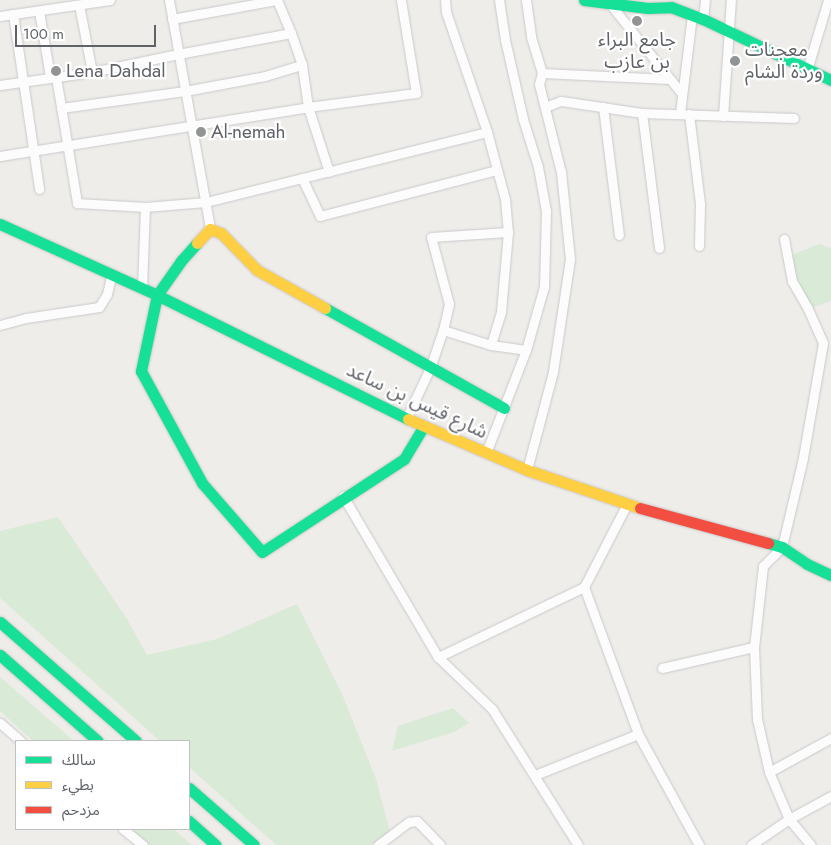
<!DOCTYPE html>
<html>
<head>
<meta charset="utf-8">
<style>
  body { margin:0 }
  #map { position:relative; width:831px; height:845px; overflow:hidden; background:#efedea; font-family:Jost,"Noto Sans Arabic",sans-serif }
  div>[style] { position:absolute }
  [style*='--x'] { left:calc(var(--x)*1px); top:calc(var(--y)*1px); width:calc(var(--w)*1px); rotate:calc(var(--a)*1deg) }
  .green>* { inset:0; background:#d9ead6 }
  .roads { filter:drop-shadow(0 0 1px #c9c9ca) drop-shadow(0 0 1px #c9c9ca) }
  .street>* { height:9px; margin:-4.5px; padding:0 4.5px; transform-origin:4.5px; border-radius:4.5px; background:#fdfcfc }
  .fast>* { height:11px; margin:-5.5px; padding:0 5.5px; transform-origin:5.5px; border-radius:5.5px; background:#16e098 }
  .slow>* { height:11px; margin:-5.5px; padding:0 5.5px; transform-origin:5.5px; border-radius:5.5px; background:#ffcf43 }
  .jam>* { height:11px; margin:-5.5px; padding:0 5.5px; transform-origin:5.5px; border-radius:5.5px; background:#f24e42 }
  .dots>* { width:14px; height:14px; translate:-50% -50%; box-sizing:border-box; border:2px solid #fff; border-radius:50% }
  span { translate:-50% -50%; white-space:nowrap; text-align:center; line-height:1.15; -webkit-text-stroke:4.5px #fff; paint-order:stroke }
  .poi-label { font-size:19px; color:#5f6367 }
  .left { translate:0 -50%; text-align:left }
  .street-label { font-size:19px; color:#5f6367 }
  .legend { position:absolute; left:15px; top:740px; width:175px; height:90px; box-sizing:border-box; background:#fff; border:1px solid #bfc1c2; margin:0; padding:6px 9px; list-style:none; font-size:15px; color:#5f6367 }
  .legend li { display:flex; align-items:center; gap:10px; height:25px }
  .legend b { width:25px; border:1px solid #bfc1c2 }
  .scale { position:absolute; left:15px; top:25px; width:141px; height:22px; box-sizing:border-box; border:2px solid #5f6367; border-top:0; padding-left:6px; font-size:15px; line-height:18px; white-space:nowrap; color:#5f6367; -webkit-text-stroke:4px #fff; paint-order:stroke }
</style>
</head>
<body>
<div id="map">
  <div class="green">
    <div style="clip-path:polygon(819px 244px,831px 248px,831px 301px,808px 309px,792px 281px,787px 257px)"></div>
    <div style="clip-path:polygon(58px 517px,127px 619px,147px 655px,217px 639px,297px 604px,342px 694px,376px 779px,391px 835px,372px 845px,276px 845px,189px 767px,189px 741px,160px 741px,0 598px,0 531px)"></div>
    <div style="clip-path:polygon(0 677px,74px 741px,33px 741px,0 711px)"></div>
    <div style="clip-path:polygon(453px 708px,469px 723px,454px 732px,392px 751px,398px 726px)"></div>
    <div style="clip-path:polygon(130px 829px,173px 829px,192px 845px,148px 845px)"></div>
  </div>
  <div class="roads">
    <div class="street">
      <div style="--x:169;--y:0;--w:233;--a:79.8"></div>
      <div style="--x:277;--y:0;--w:36;--a:67"></div>
      <div style="--x:291;--y:33;--w:34;--a:71"></div>
      <div style="--x:302;--y:65;--w:42;--a:81.9"></div>
      <div style="--x:308;--y:107;--w:68;--a:72.1"></div>
      <div style="--x:445;--y:0;--w:12;--a:85"></div>
      <div style="--x:446;--y:12;--w:127;--a:71.1"></div>
      <div style="--x:487;--y:132;--w:69;--a:75"></div>
      <div style="--x:505;--y:199;--w:33;--a:85"></div>
      <div style="--x:508;--y:232;--w:80;--a:95"></div>
      <div style="--x:501;--y:312;--w:34;--a:107"></div>
      <div style="--x:526;--y:0;--w:37;--a:82"></div>
      <div style="--x:531;--y:37;--w:38;--a:73"></div>
      <div style="--x:542;--y:73;--w:11;--a:105"></div>
      <div style="--x:539;--y:84;--w:91;--a:76"></div>
      <div style="--x:561;--y:172;--w:87;--a:84.1"></div>
      <div style="--x:570;--y:259;--w:114;--a:98.6"></div>
      <div style="--x:553;--y:372;--w:101;--a:104.9"></div>
      <div style="--x:610;--y:4;--w:115;--a:51.3"></div>
      <div style="--x:79;--y:5;--w:68;--a:79"></div>
      <div style="--x:39;--y:11;--w:67;--a:80.5"></div>
      <div style="--x:13;--y:14;--w:177;--a:81.5"></div>
      <div style="--x:0;--y:16;--w:111;--a:-8.3"></div>
      <div style="--x:172;--y:19;--w:107;--a:-10.3"></div>
      <div style="--x:703;--y:19;--w:19;--a:-84"></div>
      <div style="--x:807;--y:70;--w:73;--a:-73.3"></div>
      <div style="--x:542;--y:73;--w:127;--a:2.7"></div>
      <div style="--x:56;--y:77;--w:128;--a:80.5"></div>
      <div style="--x:77;--y:203;--w:68;--a:3.4"></div>
      <div style="--x:145;--y:207;--w:61;--a:-4.7"></div>
      <div style="--x:206;--y:202;--w:290;--a:-14"></div>
      <div style="--x:0;--y:85;--w:93;--a:-8"></div>
      <div style="--x:92;--y:72;--w:88;--a:-11.8"></div>
      <div style="--x:178;--y:54;--w:115;--a:-10.5"></div>
      <div style="--x:545;--y:107;--w:17;--a:-21"></div>
      <div style="--x:561;--y:101;--w:82;--a:8.4"></div>
      <div style="--x:642;--y:113;--w:152;--a:1.9"></div>
      <div style="--x:603;--y:107;--w:129;--a:82.9"></div>
      <div style="--x:61;--y:108;--w:125;--a:-7.8"></div>
      <div style="--x:185;--y:91;--w:81;--a:-10.6"></div>
      <div style="--x:265;--y:76;--w:39;--a:-17"></div>
      <div style="--x:642;--y:113;--w:136;--a:82.8"></div>
      <div style="--x:680;--y:113;--w:99;--a:-83"></div>
      <div style="--x:689;--y:114;--w:91;--a:83"></div>
      <div style="--x:700;--y:204;--w:42;--a:91.4"></div>
      <div style="--x:723;--y:116;--w:116;--a:-86.1"></div>
      <div style="--x:0;--y:156;--w:312;--a:-9"></div>
      <div style="--x:308;--y:107;--w:109;--a:-7.4"></div>
      <div style="--x:416;--y:93;--w:94;--a:-99.2"></div>
      <div style="--x:302;--y:178;--w:42;--a:64.7"></div>
      <div style="--x:320;--y:216;--w:183;--a:-14.6"></div>
      <div style="--x:784;--y:239;--w:43;--a:79.2"></div>
      <div style="--x:792;--y:281;--w:32;--a:60"></div>
      <div style="--x:808;--y:309;--w:37;--a:66"></div>
      <div style="--x:823;--y:343;--w:117;--a:99.9"></div>
      <div style="--x:803;--y:458;--w:91;--a:103.3"></div>
      <div style="--x:782;--y:547;--w:27;--a:135"></div>
      <div style="--x:763;--y:566;--w:81;--a:96.3"></div>
      <div style="--x:754;--y:647;--w:72;--a:87.6"></div>
      <div style="--x:757;--y:719;--w:54;--a:77.2"></div>
      <div style="--x:769;--y:772;--w:51;--a:66.9"></div>
      <div style="--x:789;--y:819;--w:34;--a:50"></div>
      <div style="--x:142;--y:289;--w:82;--a:-87.9"></div>
      <div style="--x:0;--y:325;--w:27;--a:-15"></div>
      <div style="--x:26;--y:318;--w:74;--a:-8.6"></div>
      <div style="--x:99;--y:307;--w:15;--a:-58"></div>
      <div style="--x:107;--y:294;--w:18;--a:-77"></div>
      <div style="--x:443;--y:330;--w:50;--a:17.4"></div>
      <div style="--x:491;--y:345;--w:35;--a:8"></div>
      <div style="--x:407;--y:417;--w:54;--a:-64.9"></div>
      <div style="--x:430;--y:368;--w:40;--a:-71.1"></div>
      <div style="--x:443;--y:330;--w:27;--a:-77"></div>
      <div style="--x:449;--y:304;--w:69;--a:-105"></div>
      <div style="--x:431;--y:237;--w:77;--a:-3.7"></div>
      <div style="--x:486;--y:453;--w:110;--a:-68.8"></div>
      <div style="--x:526;--y:350;--w:66;--a:-74.1"></div>
      <div style="--x:544;--y:287;--w:76;--a:-88.5"></div>
      <div style="--x:546;--y:211;--w:45;--a:-100.3"></div>
      <div style="--x:538;--y:167;--w:50;--a:-107.4"></div>
      <div style="--x:523;--y:119;--w:81;--a:-102.8"></div>
      <div style="--x:505;--y:40;--w:40;--a:-98.5"></div>
      <div style="--x:343;--y:496;--w:187;--a:59.5"></div>
      <div style="--x:438;--y:657;--w:75;--a:43.9"></div>
      <div style="--x:492;--y:709;--w:161;--a:57.7"></div>
      <div style="--x:584;--y:587;--w:157;--a:69.8"></div>
      <div style="--x:638;--y:734;--w:127;--a:61.2"></div>
      <div style="--x:438;--y:657;--w:162;--a:-25.6"></div>
      <div style="--x:584;--y:587;--w:93;--a:-62.6"></div>
      <div style="--x:662;--y:668;--w:94;--a:-12.9"></div>
      <div style="--x:0;--y:723;--w:28;--a:41"></div>
      <div style="--x:769;--y:772;--w:71;--a:-28.7"></div>
      <div style="--x:535;--y:775;--w:111;--a:-21.7"></div>
      <div style="--x:123;--y:829;--w:26;--a:39"></div>
      <div style="--x:378;--y:845;--w:39;--a:-37"></div>
      <div style="--x:409;--y:822;--w:8;--a:-7"></div>
      <div style="--x:417;--y:821;--w:33;--a:46"></div>
      <div style="--x:751;--y:845;--w:46;--a:-34.4"></div>
      <div style="--x:789;--y:819;--w:48;--a:-28.7"></div>
    </div>
    <div class="fast">
      <div style="--x:584;--y:0;--w:64;--a:7.2"></div>
      <div style="--x:647;--y:8;--w:24;--a:-2"></div>
      <div style="--x:671;--y:7;--w:34;--a:21"></div>
      <div style="--x:703;--y:19;--w:142;--a:25.5"></div>
      <div style="--x:0;--y:224;--w:172;--a:24.3"></div>
      <div style="--x:157;--y:295;--w:280;--a:26.3"></div>
      <div style="--x:197;--y:243;--w:24;--a:132"></div>
      <div style="--x:181;--y:261;--w:42;--a:125.2"></div>
      <div style="--x:157;--y:295;--w:78;--a:101.9"></div>
      <div style="--x:141;--y:371;--w:128;--a:61.4"></div>
      <div style="--x:202;--y:483;--w:91;--a:49"></div>
      <div style="--x:262;--y:552;--w:170;--a:-33.2"></div>
      <div style="--x:404;--y:459;--w:37;--a:-59"></div>
      <div style="--x:325;--y:308;--w:205;--a:29.2"></div>
      <div style="--x:768;--y:543;--w:15;--a:16"></div>
      <div style="--x:782;--y:547;--w:30;--a:34"></div>
      <div style="--x:807;--y:564;--w:26;--a:25"></div>
      <div style="--x:0;--y:622;--w:181;--a:41.2"></div>
      <div style="--x:0;--y:655;--w:130;--a:41.3"></div>
      <div style="--x:189;--y:788;--w:86;--a:41.2"></div>
      <div style="--x:189;--y:821;--w:36;--a:42"></div>
    </div>
    <div class="slow">
      <div style="--x:197;--y:243;--w:19;--a:-47"></div>
      <div style="--x:210;--y:229;--w:12;--a:20"></div>
      <div style="--x:221;--y:233;--w:52;--a:45.8"></div>
      <div style="--x:257;--y:270;--w:78;--a:29.2"></div>
      <div style="--x:408;--y:419;--w:129;--a:23.2"></div>
      <div style="--x:527;--y:470;--w:119;--a:18.6"></div>
    </div>
    <div class="jam">
      <div style="--x:640;--y:508;--w:133;--a:15.3"></div>
    </div>
  </div>
  <div class="dots">
    <div style="left:637px;top:21px;background:#919395"></div>
    <div style="left:735px;top:61px;background:#919395"></div>
    <div style="left:56px;top:71px;background:#919395"></div>
    <div style="left:201px;top:132px;background:#919395"></div>
  </div>
  <div class="poi-label">
    <span style="left:637px;top:51px">جامع البراء<br>بن عازب</span>
    <span class="left" style="left:745px;top:61px">معجنات<br>وردة الشام</span>
    <span class="left" style="left:66px;top:71px">Lena Dahdal</span>
    <span class="left" style="left:211px;top:132px">Al-nemah</span>
  </div>
  <div class="street-label">
    <span style="left:417px;top:401px;rotate:25deg">شارع قيس بن ساعد</span>
  </div>
  <ul class="legend">
  <li><b style="height:6px;background:#16e098"></b>سالك</li>
  <li><b style="height:6px;background:#ffcf43"></b>بطيء</li>
  <li><b style="height:6px;background:#f24e42"></b>مزدحم</li>
  </ul>
  <div class="scale">100 m</div>
</div>
</body>
</html>
